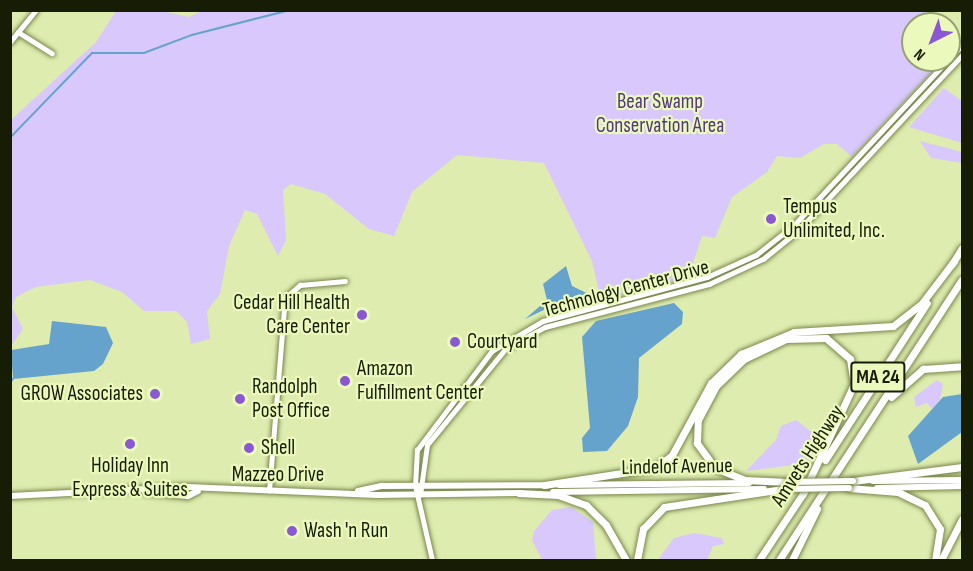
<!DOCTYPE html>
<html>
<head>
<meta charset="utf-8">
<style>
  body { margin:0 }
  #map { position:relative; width:973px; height:571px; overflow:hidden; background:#deedaf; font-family:"Sofia Sans Condensed",sans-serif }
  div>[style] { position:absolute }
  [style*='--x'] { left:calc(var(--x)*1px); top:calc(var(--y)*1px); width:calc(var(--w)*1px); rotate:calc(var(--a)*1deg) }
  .green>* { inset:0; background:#d8c8fb }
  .water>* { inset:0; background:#66a3cc }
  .stream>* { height:1.5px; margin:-0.75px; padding:0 0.75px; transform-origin:0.75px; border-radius:0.75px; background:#66a3cc }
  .roads { filter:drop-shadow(0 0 2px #7a874d) drop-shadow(0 0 2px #7a874d) }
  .minor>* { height:4.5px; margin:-2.25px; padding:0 2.25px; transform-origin:2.25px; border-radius:2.25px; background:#fff }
  .major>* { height:6px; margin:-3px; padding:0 3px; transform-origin:3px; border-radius:3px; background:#fff }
  .highway>* { height:7px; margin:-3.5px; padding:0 3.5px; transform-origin:3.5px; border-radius:3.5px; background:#fff }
  .bridges { filter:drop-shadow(0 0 2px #7a874d) drop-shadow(0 0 2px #7a874d) }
  .major-bridge>* { height:6px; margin:-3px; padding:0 3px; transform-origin:3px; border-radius:3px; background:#fff }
  .dots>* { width:16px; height:16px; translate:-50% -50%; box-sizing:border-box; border:3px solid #ebfabc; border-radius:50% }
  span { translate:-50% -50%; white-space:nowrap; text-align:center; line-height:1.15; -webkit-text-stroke:4.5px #ebfabc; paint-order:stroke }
  .shield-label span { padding:2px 4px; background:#ebfabc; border:2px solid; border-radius:4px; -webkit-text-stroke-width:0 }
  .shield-label { font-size:20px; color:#171c05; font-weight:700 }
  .park-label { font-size:21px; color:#53377f }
  .poi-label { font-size:21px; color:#171c05 }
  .left { translate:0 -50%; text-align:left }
  .right { translate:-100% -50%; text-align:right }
  .street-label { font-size:21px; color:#171c05 }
  .frame { position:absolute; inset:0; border:12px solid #171c05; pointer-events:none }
  .north { position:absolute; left:901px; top:12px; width:60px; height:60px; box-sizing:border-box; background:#ebfabc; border:2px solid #96a173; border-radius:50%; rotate:222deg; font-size:16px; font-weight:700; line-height:24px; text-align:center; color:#171c05 }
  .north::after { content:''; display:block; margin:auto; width:21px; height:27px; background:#8a59d2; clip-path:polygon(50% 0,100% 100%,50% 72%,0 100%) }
</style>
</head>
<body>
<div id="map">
  <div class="green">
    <div style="clip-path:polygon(204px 10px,929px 11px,933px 24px,913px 24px,913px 60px,943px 60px,852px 157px,837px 144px,824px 144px,800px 158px,777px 156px,767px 172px,732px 197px,715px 238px,702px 236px,688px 278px,601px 300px,592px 261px,544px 163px,457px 155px,412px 192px,394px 236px,369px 229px,325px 194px,291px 184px,283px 190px,286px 240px,278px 256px,257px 214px,245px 210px,229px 246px,220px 294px,207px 311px,210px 339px,191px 344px,187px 322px,176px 311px,144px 311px,122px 292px,90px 280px,36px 287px,16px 297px,12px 307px,23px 329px,11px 346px,11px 120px,96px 42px,116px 11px,163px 11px,189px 17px)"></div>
    <div style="clip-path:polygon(944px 88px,962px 101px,962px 143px,909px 127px)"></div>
    <div style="clip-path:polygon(920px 141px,962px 152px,962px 163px,931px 158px)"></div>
    <div style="clip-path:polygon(937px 380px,943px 384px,940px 400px,932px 409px,927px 403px,916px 407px,914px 397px)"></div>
    <div style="clip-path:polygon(796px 420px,821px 439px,809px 463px,746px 471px,776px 440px,781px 426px)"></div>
    <div style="clip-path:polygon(571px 507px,593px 522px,596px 560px,542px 560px,532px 540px,534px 531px,552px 510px)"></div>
    <div style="clip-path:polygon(694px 533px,722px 538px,724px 544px,713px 546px,707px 560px,658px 560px,674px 538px)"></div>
  </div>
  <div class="water">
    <div style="clip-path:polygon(566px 266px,572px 286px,597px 298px,550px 307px,525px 319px,547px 300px,543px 284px)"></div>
    <div style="clip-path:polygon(674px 303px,683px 312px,682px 324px,639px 358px,638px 397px,628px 426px,607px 451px,583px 452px,582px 438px,590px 428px,582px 337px,596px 321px)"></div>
    <div style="clip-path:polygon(52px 321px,106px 327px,113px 343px,103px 364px,94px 371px,13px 379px,11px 350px,49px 344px)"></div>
    <div style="clip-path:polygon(962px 394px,962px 432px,918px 464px,908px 436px,943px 397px)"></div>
  </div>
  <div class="stream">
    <div style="--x:10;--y:138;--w:118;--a:-46"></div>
    <div style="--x:92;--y:53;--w:52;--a:0"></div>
    <div style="--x:144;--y:53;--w:51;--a:-20.6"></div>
    <div style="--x:192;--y:35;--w:101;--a:-14.3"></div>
    <div style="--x:10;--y:383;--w:5;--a:-53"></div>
  </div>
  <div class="roads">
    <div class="minor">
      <div style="--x:18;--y:32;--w:40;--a:32"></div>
      <div style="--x:10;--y:42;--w:41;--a:-50.9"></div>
      <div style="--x:949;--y:59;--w:19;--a:-47"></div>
      <div style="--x:269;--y:491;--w:194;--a:-85.3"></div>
      <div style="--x:285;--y:298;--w:20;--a:-41"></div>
      <div style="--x:300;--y:285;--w:45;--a:-5.1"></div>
      <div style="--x:420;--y:495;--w:50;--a:-82"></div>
      <div style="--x:427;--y:445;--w:125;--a:-50.8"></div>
      <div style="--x:506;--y:348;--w:44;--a:-28.3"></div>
      <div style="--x:545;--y:327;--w:170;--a:-14.7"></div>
      <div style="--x:709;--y:284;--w:60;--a:-24.8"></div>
      <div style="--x:763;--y:259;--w:46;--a:-38.9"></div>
      <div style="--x:799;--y:230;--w:239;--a:-47"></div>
      <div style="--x:432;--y:560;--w:76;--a:-102.9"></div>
      <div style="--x:415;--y:486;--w:36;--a:-87"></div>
      <div style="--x:417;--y:450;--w:124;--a:-52.9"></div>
      <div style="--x:492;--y:351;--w:59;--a:-30.5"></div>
      <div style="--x:543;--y:321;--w:170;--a:-15"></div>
      <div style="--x:707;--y:277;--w:54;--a:-24.2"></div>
      <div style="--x:756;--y:255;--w:48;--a:-38.3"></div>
      <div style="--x:794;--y:225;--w:226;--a:-47"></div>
    </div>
    <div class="major">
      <div style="--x:873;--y:481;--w:89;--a:-0.6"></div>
      <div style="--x:559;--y:485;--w:190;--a:-0.6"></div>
      <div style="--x:877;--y:488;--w:85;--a:-1.3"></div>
      <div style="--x:358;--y:491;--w:25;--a:-12"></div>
      <div style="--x:382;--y:486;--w:166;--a:-0.3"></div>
      <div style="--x:145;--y:492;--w:43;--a:5.3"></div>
      <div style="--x:188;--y:496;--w:11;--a:-27"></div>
      <div style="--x:553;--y:492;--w:211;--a:-0.8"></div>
      <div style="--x:10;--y:496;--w:178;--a:-2.9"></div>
      <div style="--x:188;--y:487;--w:189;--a:2.4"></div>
      <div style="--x:377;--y:495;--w:144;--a:-0.8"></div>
    </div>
    <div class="highway">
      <div style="--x:952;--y:264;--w:19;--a:-58"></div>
      <div style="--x:891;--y:397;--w:43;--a:-41.2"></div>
      <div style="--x:923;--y:369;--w:39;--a:-4"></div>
      <div style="--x:825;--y:460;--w:187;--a:-57"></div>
      <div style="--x:853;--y:481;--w:110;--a:-7.3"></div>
      <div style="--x:788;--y:482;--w:43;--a:-177.3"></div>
      <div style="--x:745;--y:480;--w:32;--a:-158"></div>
      <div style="--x:715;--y:468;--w:31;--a:-126"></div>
      <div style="--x:697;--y:443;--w:23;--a:-88"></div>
      <div style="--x:698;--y:420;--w:38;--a:-62"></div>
      <div style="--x:716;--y:386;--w:39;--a:-44"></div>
      <div style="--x:744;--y:359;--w:47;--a:-25.5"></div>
      <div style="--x:786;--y:339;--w:40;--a:-1.4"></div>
      <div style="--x:826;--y:338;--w:32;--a:41"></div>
      <div style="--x:850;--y:359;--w:25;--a:81"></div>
      <div style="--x:854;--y:384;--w:121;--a:114.9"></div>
      <div style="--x:544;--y:485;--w:112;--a:-8.7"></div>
      <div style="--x:655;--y:468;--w:21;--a:-37"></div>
      <div style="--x:672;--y:455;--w:82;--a:-61.6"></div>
      <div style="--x:711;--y:383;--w:42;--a:-44"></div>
      <div style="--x:741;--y:354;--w:57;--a:-22.5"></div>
      <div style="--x:794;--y:332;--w:99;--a:-3.5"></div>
      <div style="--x:893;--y:326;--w:37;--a:-38"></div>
      <div style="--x:922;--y:303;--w:53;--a:-52.7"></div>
      <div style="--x:849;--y:488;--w:49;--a:4.7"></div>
      <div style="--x:898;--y:492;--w:30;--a:26"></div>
      <div style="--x:925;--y:505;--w:28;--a:58"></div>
      <div style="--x:940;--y:529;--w:31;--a:99"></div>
      <div style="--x:519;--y:493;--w:39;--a:3"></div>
      <div style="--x:558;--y:495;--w:30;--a:20"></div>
      <div style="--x:586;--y:505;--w:28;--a:45"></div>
      <div style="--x:606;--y:525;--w:40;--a:60.3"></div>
      <div style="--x:637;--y:560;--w:32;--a:-79"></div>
      <div style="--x:643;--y:529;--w:30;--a:-46"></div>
      <div style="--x:664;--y:507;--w:120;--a:-8.6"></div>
      <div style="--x:759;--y:560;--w:82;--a:-56.5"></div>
      <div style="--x:779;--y:560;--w:335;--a:-56.9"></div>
      <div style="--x:792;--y:560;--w:57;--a:-63.9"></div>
      <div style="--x:941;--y:560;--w:46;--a:-62.9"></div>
    </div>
  </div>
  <div class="bridges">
    <div class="major-bridge">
      <div style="--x:788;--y:482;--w:65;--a:-0.9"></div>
      <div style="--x:783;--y:489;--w:66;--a:-0.9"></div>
    </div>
  </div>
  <div class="dots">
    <div style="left:771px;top:219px;background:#8a59d2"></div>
    <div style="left:362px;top:315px;background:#8a59d2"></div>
    <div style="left:455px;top:342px;background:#8a59d2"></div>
    <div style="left:345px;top:381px;background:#8a59d2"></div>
    <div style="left:155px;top:394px;background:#8a59d2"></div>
    <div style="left:240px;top:399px;background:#8a59d2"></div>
    <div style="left:130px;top:444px;background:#8a59d2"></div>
    <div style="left:249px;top:448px;background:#8a59d2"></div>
    <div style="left:292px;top:531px;background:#8a59d2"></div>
  </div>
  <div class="shield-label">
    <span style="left:878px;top:377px">MA 24</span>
  </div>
  <div class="park-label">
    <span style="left:660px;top:114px">Bear Swamp<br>Conservation Area</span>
  </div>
  <div class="poi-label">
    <span class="left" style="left:783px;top:219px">Tempus<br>Unlimited, Inc.</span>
    <span class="right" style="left:350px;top:315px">Cedar Hill Health<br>Care Center</span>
    <span class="left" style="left:467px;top:342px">Courtyard</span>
    <span class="left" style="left:357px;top:381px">Amazon<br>Fulfillment Center</span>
    <span class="left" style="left:252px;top:399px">Randolph<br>Post Office</span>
    <span class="right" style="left:143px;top:394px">GROW Associates</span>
    <span class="left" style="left:261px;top:448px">Shell</span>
    <span style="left:130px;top:478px">Holiday Inn<br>Express &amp; Suites</span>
    <span class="left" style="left:304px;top:531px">Wash 'n Run</span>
  </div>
  <div class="street-label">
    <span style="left:626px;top:289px;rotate:-15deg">Technology Center Drive</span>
    <span style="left:808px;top:456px;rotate:-57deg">Amvets Highway</span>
    <span style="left:677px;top:467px;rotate:-1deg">Lindelof Avenue</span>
    <span style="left:278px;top:475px">Mazzeo Drive</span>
  </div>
  <div class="frame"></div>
  <div class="north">N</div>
</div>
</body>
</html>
